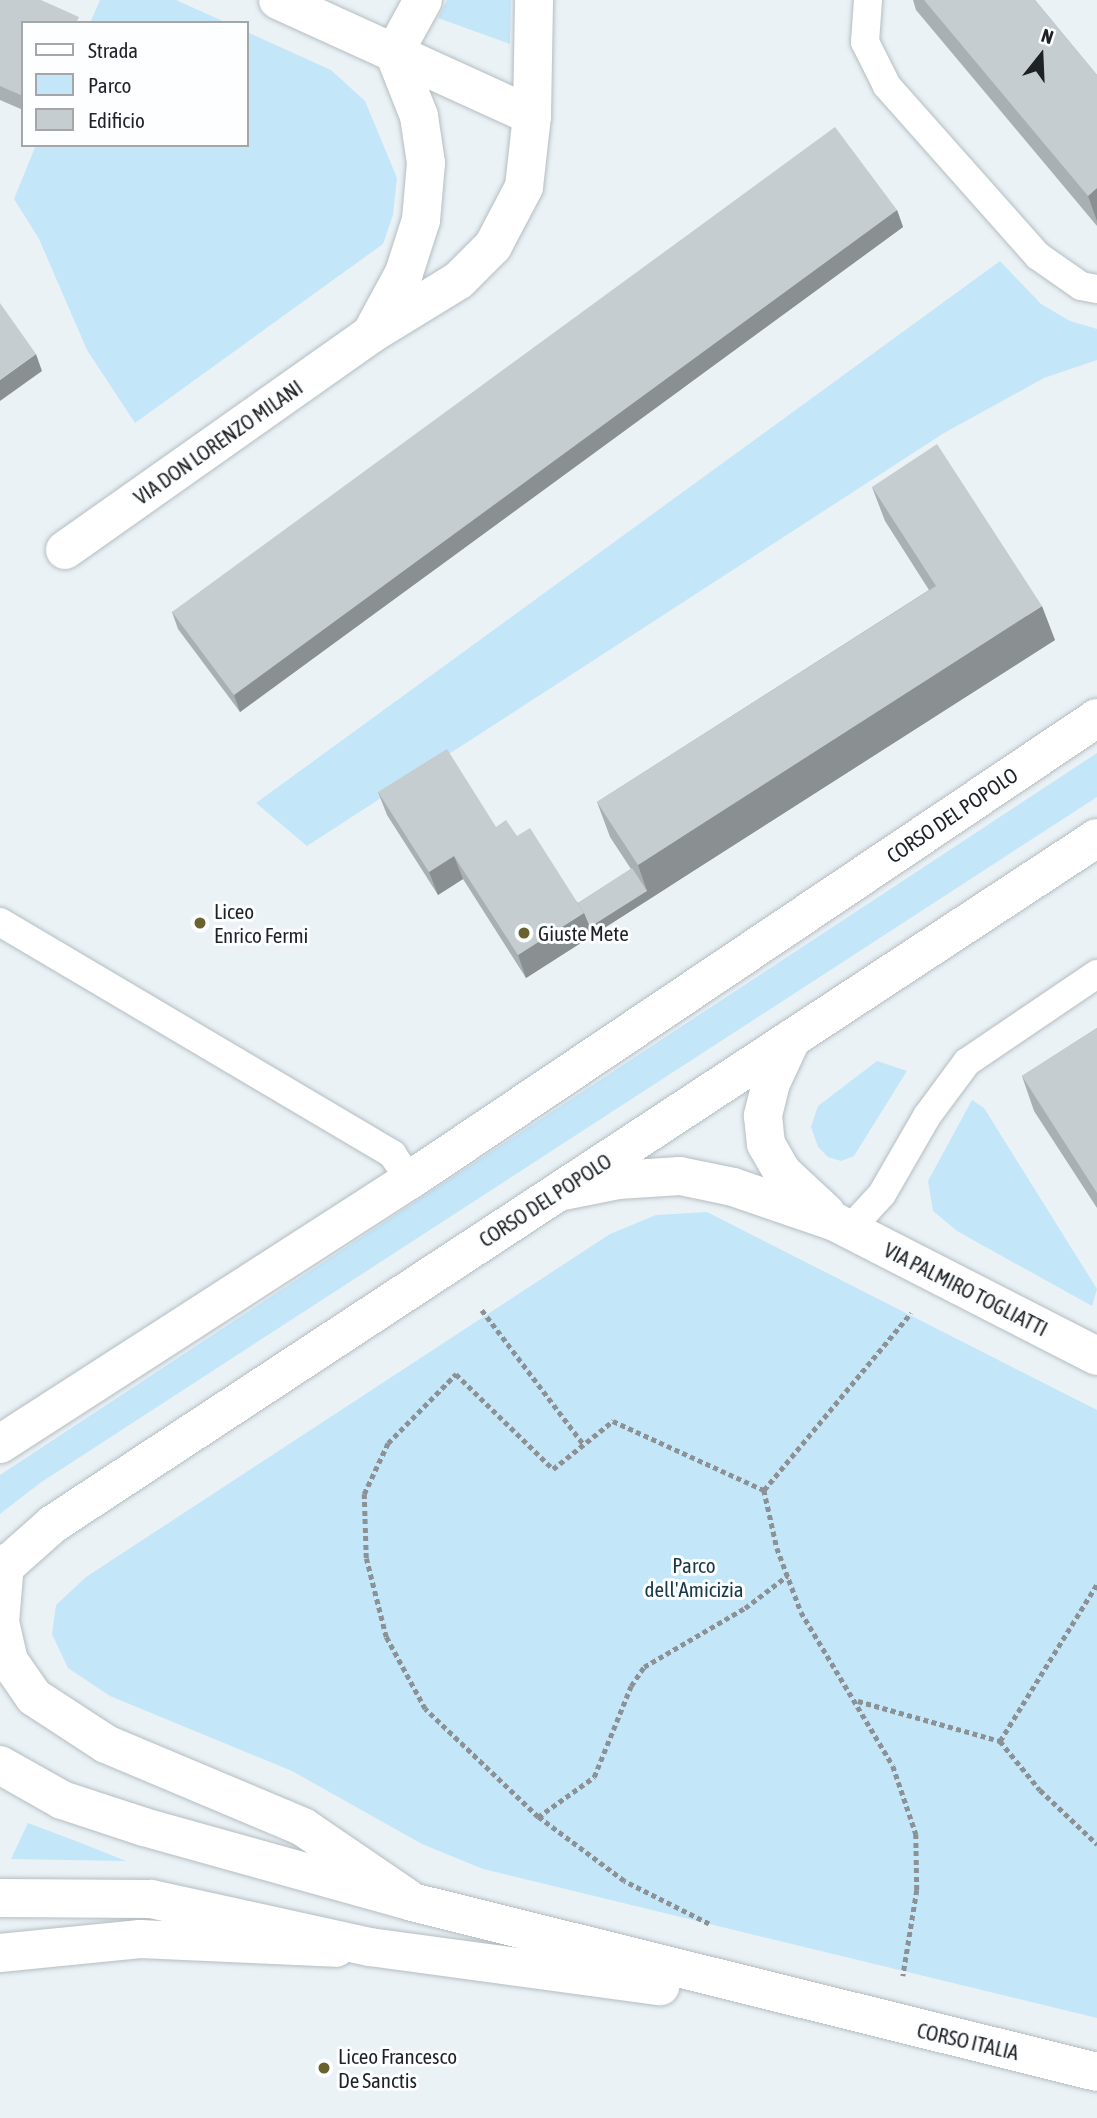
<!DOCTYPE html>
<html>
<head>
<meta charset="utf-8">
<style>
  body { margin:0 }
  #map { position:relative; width:1097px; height:2118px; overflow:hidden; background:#eaf2f6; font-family:"Asap Condensed",sans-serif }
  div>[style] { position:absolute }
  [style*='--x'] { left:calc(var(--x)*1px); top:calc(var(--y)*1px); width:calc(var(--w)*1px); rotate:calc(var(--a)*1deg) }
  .green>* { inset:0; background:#c4e6f9 }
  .path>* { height:4.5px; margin-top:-2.25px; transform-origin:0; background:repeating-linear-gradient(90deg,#8b9194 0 5px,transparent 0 8.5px) }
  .roads { filter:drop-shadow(0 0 2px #b5bdc1) drop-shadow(0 0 2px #b5bdc1) }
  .service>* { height:28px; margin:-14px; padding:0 14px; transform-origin:14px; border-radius:14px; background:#fff }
  .minor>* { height:38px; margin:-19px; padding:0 19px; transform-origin:19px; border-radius:19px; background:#fff }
  .tertiary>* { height:38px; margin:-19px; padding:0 19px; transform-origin:19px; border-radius:19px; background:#fff }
  .secondary>* { height:38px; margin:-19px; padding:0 19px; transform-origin:19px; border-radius:19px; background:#fff }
  .wall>* { inset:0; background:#a9b0b4 }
  .shaded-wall>* { inset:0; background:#8a9092 }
  .building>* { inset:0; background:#c5cdd1 }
  .dots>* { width:19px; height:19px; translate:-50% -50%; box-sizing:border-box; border:4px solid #fcfeff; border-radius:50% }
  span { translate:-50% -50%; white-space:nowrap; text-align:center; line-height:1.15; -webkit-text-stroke:6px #fcfeff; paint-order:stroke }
  .street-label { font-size:21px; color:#1f2224 }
  .poi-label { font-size:21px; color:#1f2224 }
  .left { translate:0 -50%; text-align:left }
  .park-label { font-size:21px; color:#163848 }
  .legend { position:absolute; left:21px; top:21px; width:228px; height:126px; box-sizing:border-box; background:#fcfeff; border:2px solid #a4a6a7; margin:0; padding:9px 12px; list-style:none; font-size:21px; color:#1f2224 }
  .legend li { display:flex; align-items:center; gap:14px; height:35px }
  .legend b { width:35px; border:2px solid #a4a6a7 }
  .north { position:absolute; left:1006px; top:21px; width:70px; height:70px; -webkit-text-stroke:5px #fcfeff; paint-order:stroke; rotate:18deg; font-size:19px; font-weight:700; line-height:28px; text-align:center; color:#1f2224 }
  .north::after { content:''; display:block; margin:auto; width:24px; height:32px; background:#1f2224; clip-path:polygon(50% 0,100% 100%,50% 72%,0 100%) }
</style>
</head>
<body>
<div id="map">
  <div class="green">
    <div style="clip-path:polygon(100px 0,176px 0,227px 23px,90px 23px)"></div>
    <div style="clip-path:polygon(447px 0,511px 0,510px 44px,438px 18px)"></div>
    <div style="clip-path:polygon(247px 32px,331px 70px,365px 101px,397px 178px,393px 215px,383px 244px,135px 423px,87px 350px,39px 239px,14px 199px,36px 145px,247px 145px)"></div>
    <div style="clip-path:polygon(1000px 261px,1041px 304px,1070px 321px,1097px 329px,1097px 360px,1044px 378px,944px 433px,307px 846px,256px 803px)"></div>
    <div style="clip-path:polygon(1097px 753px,1097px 797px,40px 1483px,0 1514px,0 1475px)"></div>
    <div style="clip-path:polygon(877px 1061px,907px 1071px,854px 1156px,841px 1161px,828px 1157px,818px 1147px,811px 1127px,818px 1106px)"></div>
    <div style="clip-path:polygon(972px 1100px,984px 1108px,1097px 1289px,1092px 1306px,957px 1231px,933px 1211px,928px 1181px)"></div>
    <div style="clip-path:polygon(707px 1212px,1097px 1410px,1097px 2018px,483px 1869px,422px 1844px,292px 1771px,110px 1696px,68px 1668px,52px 1634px,56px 1605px,86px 1577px,610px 1234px,656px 1215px)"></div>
    <div style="clip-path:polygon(28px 1823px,81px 1843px,126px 1861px,11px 1859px)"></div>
  </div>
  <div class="path">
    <div style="--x:482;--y:1310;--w:169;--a:52.9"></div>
    <div style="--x:764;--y:1490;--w:230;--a:-50.3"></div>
    <div style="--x:858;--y:1701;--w:148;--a:15.7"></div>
    <div style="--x:1000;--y:1741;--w:185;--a:-58.3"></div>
    <div style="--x:1000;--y:1741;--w:63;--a:50.8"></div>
    <div style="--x:1040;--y:1790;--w:79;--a:43.5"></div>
    <div style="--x:538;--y:1817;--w:69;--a:-35.5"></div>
    <div style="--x:594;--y:1777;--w:98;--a:-67.9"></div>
    <div style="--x:631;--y:1686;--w:23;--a:-56"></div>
    <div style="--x:644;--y:1667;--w:117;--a:-30.3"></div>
    <div style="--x:745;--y:1608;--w:53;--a:-37.3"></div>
    <div style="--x:709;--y:1924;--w:95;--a:-153.2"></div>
    <div style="--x:624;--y:1881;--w:107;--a:-143.3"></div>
    <div style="--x:538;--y:1817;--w:156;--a:-136.3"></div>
    <div style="--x:425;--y:1709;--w:82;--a:-118.4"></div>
    <div style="--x:386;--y:1637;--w:81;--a:-104.2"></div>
    <div style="--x:366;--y:1558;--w:64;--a:-91.8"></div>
    <div style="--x:364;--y:1494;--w:56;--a:-64.8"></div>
    <div style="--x:388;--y:1443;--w:97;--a:-45.4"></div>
    <div style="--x:456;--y:1374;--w:136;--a:44.4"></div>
    <div style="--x:553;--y:1469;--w:77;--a:-38.7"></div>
    <div style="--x:613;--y:1421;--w:166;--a:24.6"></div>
    <div style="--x:764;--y:1490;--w:59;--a:77.4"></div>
    <div style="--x:777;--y:1548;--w:68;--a:69.4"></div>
    <div style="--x:801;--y:1612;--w:179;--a:59.1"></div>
    <div style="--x:893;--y:1766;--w:72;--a:71.3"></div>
    <div style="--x:916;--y:1834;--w:56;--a:89"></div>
    <div style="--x:917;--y:1890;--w:87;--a:99.2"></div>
  </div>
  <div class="roads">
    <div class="service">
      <div style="--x:868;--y:0;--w:42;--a:94.1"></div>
      <div style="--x:865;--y:42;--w:49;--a:63.4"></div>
      <div style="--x:887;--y:86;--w:227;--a:48.4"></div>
      <div style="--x:1038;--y:256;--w:52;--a:34.9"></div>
      <div style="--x:1081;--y:286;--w:16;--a:11"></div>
      <div style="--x:0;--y:922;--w:456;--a:30.6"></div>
      <div style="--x:392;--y:1154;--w:32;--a:55"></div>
      <div style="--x:849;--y:1230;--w:49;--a:-47.5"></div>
      <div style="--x:882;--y:1194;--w:90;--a:-60"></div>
      <div style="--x:927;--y:1116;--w:67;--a:-53.5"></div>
      <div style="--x:967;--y:1062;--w:157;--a:-34.1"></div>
    </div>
    <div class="minor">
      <div style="--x:278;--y:0;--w:279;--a:24.5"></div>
      <div style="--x:372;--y:332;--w:67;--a:-61.5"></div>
      <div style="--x:404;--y:273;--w:56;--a:-72.2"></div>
      <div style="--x:421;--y:220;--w:57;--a:-85"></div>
      <div style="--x:426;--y:163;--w:48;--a:-98.5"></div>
      <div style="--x:419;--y:116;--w:68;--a:-111.6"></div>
      <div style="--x:394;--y:53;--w:60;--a:-61.3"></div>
      <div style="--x:65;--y:550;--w:375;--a:-35.2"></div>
      <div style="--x:371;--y:334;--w:103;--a:-31.5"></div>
      <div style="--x:459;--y:280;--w:48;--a:-45"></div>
      <div style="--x:493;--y:246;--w:67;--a:-62.3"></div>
      <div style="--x:524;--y:187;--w:71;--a:-83.6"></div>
      <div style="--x:532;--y:116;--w:116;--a:-89"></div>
      <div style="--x:792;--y:1038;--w:50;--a:115"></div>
      <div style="--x:771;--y:1083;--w:34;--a:104"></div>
      <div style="--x:763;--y:1116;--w:28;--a:84"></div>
      <div style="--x:766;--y:1144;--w:34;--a:60"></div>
      <div style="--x:783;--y:1173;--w:59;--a:42.9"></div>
      <div style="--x:559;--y:1192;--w:60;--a:-11.5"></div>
      <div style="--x:618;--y:1180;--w:62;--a:-3.7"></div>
      <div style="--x:680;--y:1176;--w:54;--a:11.7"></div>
      <div style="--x:733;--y:1187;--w:108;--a:18.9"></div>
      <div style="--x:835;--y:1222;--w:294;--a:27.1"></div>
      <div style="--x:0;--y:1953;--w:141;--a:-5.7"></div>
      <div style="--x:140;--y:1939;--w:196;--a:2.6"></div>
    </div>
    <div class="tertiary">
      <div style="--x:0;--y:1444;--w:488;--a:-32.8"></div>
      <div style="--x:410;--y:1180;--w:828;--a:-33.92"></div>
      <div style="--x:5;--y:1563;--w:59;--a:94.8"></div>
      <div style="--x:0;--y:1622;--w:40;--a:77"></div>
      <div style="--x:9;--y:1661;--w:44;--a:55.2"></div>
      <div style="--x:34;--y:1697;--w:86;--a:33.1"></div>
      <div style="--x:106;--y:1744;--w:214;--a:22.8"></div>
      <div style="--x:303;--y:1827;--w:126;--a:34.3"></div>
      <div style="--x:0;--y:1571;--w:71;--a:-41.6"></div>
      <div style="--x:53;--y:1524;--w:1249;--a:-33.31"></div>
    </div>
    <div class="secondary">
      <div style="--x:0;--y:1765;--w:71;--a:29.4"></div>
      <div style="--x:62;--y:1800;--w:86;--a:18.2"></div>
      <div style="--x:144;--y:1827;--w:278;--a:15.6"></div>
      <div style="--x:412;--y:1902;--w:706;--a:13.94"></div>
      <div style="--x:0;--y:1898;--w:151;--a:0.4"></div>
      <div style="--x:151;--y:1899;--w:224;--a:12.4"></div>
      <div style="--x:370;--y:1947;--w:293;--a:7.7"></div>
    </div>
  </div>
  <div class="wall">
    <div style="clip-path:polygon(0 0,23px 23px,23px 110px,0 100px)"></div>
    <div style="clip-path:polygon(913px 0,1035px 0,1097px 75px,1097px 226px,916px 10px)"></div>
    <div style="clip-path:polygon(897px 210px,903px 227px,240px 712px,178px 629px,172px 612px)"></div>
    <div style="clip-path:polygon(872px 487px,1055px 640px,526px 978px,463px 879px,438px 895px,387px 815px,378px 792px,496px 827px,517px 836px,578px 903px,631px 869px,610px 837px,597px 802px,929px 590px,885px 521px)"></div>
    <div style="clip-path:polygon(1097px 1028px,1097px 1208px,1034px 1111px,1022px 1076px)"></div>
  </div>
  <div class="shaded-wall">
    <div style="clip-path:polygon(1097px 188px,1097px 221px,1088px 196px)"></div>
    <div style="clip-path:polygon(897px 210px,903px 227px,240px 712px,234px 695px)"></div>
    <div style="clip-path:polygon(36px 354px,42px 371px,0 401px,0 380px)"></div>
    <div style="clip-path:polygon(1042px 606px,1055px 640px,526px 978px,518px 955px,584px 913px,647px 891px,638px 865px)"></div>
    <div style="clip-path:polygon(454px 856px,463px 879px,438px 895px,429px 872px)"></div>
  </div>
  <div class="building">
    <div style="clip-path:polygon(0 0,41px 0,79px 17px,76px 23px,23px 23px,23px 96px,0 86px)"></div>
    <div style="clip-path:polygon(924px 0,1035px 0,1097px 75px,1097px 188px,1088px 196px)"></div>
    <div style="clip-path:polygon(835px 127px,897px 210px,234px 695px,172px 612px)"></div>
    <div style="clip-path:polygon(0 303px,36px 354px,0 380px)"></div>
    <div style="clip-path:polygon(937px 444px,1042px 606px,638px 865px,597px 802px,936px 586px,872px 487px)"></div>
    <div style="clip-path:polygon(447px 749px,496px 827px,506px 820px,517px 836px,530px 828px,584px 913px,518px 955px,454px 856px,429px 872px,378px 792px)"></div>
    <div style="clip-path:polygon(632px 868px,647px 891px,590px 927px,584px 913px,578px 903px)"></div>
    <div style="clip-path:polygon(1097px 1028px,1097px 1193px,1022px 1076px)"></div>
  </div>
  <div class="dots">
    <div style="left:200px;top:923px;background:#69612e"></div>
    <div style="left:524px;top:933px;background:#69612e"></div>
    <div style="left:324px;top:2068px;background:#69612e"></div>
  </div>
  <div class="street-label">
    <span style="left:218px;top:442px;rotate:-35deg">VIA DON LORENZO MILANI</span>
    <span style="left:952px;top:815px;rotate:-34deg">CORSO DEL POPOLO</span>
    <span style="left:545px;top:1200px;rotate:-33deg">CORSO DEL POPOLO</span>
    <span style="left:966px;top:1289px;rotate:27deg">VIA PALMIRO TOGLIATTI</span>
    <span style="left:968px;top:2041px;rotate:13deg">CORSO ITALIA</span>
  </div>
  <div class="poi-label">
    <span class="left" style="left:214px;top:923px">Liceo<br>Enrico Fermi</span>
    <span class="left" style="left:538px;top:933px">Giuste Mete</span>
    <span class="left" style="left:338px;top:2068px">Liceo Francesco<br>De Sanctis</span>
  </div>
  <div class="park-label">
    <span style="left:694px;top:1577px">Parco<br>dell'Amicizia</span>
  </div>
  <ul class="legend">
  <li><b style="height:9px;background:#fff"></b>Strada</li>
  <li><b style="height:19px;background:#c4e6f9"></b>Parco</li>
  <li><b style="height:19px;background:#c5cdd1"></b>Edificio</li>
  </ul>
  <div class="north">N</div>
</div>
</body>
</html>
